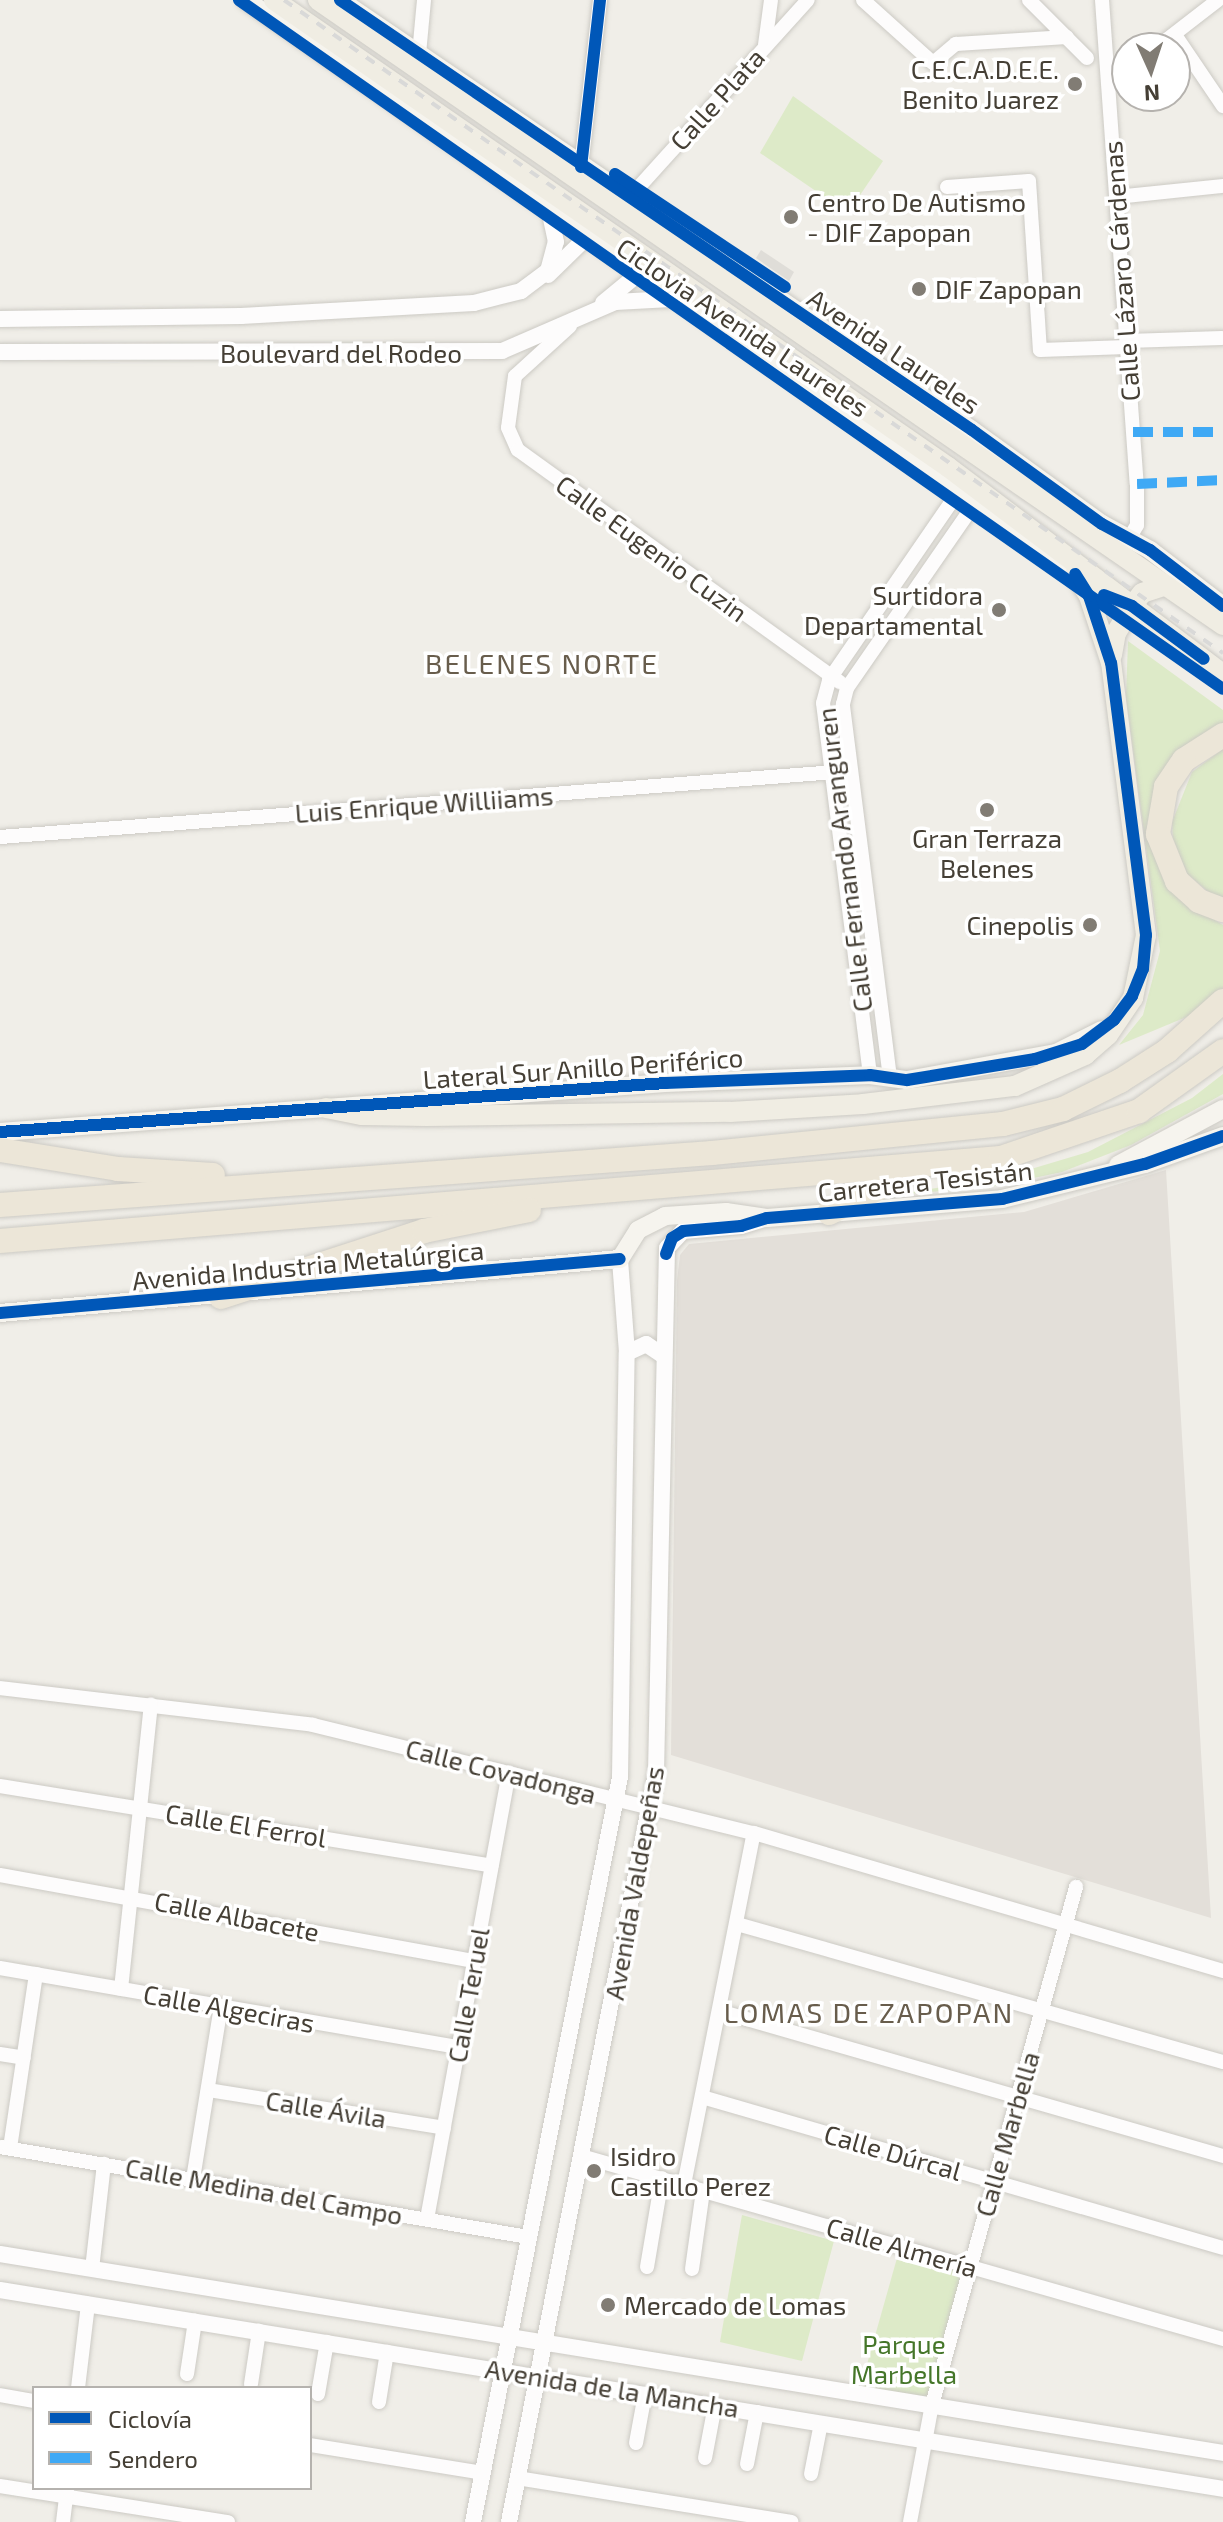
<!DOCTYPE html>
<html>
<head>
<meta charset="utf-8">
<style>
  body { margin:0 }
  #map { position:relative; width:1223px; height:2522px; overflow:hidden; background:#f0eee8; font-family:"Exo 2",sans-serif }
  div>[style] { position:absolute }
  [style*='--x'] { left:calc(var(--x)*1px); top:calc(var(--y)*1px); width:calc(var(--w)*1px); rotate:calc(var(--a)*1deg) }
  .industrial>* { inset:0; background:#e3dfd9 }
  .green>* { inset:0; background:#ddeac8 }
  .parking>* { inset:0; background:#dfddd8 }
  .roads { filter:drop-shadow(0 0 2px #cccac4) drop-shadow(0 0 2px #cccac4) }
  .minor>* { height:14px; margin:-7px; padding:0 7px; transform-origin:7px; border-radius:7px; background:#fdfcfc }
  .tertiary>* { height:16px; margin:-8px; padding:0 8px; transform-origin:8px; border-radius:8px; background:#fdfcfc }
  .secondary>* { height:18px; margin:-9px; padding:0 9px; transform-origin:9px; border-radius:9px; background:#f6f4ee }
  .primary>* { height:20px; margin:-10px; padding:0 10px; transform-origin:10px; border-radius:10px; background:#f0ede3 }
  .motorway>* { height:24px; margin:-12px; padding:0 12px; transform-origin:12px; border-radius:12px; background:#ece6d8 }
  .rail>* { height:4px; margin-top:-2px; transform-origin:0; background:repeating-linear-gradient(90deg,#d9d9d8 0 10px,transparent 0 20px) }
  .quiet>* { height:10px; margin-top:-5px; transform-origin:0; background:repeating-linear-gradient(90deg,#3fa9f5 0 20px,transparent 0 30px) }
  .cycleway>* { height:12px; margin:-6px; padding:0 6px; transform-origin:6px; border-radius:6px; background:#0057b8 }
  .dots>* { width:22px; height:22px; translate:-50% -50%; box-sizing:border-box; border:4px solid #fff; border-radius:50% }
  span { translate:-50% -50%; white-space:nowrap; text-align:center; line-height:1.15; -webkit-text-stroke:7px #fff; paint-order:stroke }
  .poi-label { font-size:26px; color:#453f35 }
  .right { translate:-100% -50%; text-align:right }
  .left { translate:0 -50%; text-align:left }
  .street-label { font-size:26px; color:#453f35 }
  .park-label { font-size:26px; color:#457629 }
  .neighbourhood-label { font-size:28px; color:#685d4c; letter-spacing:2px }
  .legend { position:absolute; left:32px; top:2386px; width:280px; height:104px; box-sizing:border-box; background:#fff; border:2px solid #b5b2ae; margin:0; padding:10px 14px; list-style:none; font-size:24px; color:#453f35 }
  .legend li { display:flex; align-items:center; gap:16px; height:40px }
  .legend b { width:40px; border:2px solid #b5b2ae }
  .north { position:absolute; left:1111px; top:32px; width:80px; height:80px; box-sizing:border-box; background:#fff; border:2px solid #b5b2ae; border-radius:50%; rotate:177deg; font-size:22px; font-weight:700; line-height:32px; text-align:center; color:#453f35 }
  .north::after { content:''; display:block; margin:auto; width:28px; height:36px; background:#817c74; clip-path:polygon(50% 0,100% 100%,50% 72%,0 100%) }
</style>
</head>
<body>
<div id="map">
  <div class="industrial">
    <div style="clip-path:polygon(1166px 1170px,1211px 1918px,671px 1755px,677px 1281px,680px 1255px,689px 1244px,1024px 1212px)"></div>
  </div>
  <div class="green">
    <div style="clip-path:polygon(793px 96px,883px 161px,848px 213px,760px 153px)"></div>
    <div style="clip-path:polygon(1128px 641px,1223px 710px,1223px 727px,1157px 792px,1184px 902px,1223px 925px,1223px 992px,1196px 1013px,1119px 1045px,1143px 1015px,1160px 951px,1126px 697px)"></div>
    <div style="clip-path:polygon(1223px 749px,1223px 904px,1187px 874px,1173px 839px,1172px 822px,1192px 772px)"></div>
    <div style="clip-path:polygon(1223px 1074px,1223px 1094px,1131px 1145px,1062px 1172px,996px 1186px,887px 1196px,1004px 1177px,1088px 1152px,1192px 1098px)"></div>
    <div style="clip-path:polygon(742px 2215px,834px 2241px,802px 2361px,720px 2342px)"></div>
    <div style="clip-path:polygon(899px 2251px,964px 2268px,928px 2400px,860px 2389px)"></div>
  </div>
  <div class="parking">
    <div style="clip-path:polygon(761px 250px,794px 272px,789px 281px,756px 258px)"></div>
  </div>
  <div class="roads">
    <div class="minor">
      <div style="--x:863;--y:0;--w:94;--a:42"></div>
      <div style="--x:933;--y:63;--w:30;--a:-40"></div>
      <div style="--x:956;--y:44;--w:111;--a:-3.6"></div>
      <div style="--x:1029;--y:0;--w:82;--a:45"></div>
      <div style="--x:1102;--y:0;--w:485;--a:85.9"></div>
      <div style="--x:1137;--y:484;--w:41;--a:90"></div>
      <div style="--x:1137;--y:525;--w:16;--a:120"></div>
      <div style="--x:1175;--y:35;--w:86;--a:55.9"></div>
      <div style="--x:765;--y:45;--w:45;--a:-82.4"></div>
      <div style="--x:1156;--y:48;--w:78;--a:-37.7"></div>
      <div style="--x:419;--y:54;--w:54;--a:-84.7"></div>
      <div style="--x:1108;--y:82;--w:23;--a:-34"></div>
      <div style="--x:581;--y:167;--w:168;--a:-83.5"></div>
      <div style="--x:947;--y:187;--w:82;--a:-4.2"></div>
      <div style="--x:1029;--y:181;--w:169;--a:86.3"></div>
      <div style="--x:1040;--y:350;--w:87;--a:-2"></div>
      <div style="--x:1116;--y:197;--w:108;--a:-5.9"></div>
      <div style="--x:628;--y:199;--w:268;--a:-47.9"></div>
      <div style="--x:570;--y:326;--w:74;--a:137.7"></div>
      <div style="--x:515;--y:376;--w:52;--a:97.7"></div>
      <div style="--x:508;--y:428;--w:24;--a:66"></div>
      <div style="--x:518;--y:450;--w:397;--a:35.8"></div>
      <div style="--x:1127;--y:341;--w:95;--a:-1.8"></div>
      <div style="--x:0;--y:837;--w:851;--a:-4.45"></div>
      <div style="--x:870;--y:1075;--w:375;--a:-97.2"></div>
      <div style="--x:823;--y:703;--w:24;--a:-75"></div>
      <div style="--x:829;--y:680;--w:226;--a:-55.5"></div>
      <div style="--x:890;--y:1078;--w:377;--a:-97.2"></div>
      <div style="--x:843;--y:704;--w:16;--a:-76"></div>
      <div style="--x:847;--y:688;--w:221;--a:-55.3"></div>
      <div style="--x:0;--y:1688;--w:315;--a:6.7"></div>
      <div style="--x:313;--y:1725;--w:454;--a:13.8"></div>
      <div style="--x:754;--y:1833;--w:489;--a:16.4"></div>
      <div style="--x:0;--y:1786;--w:498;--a:9.2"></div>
      <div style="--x:0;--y:1875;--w:482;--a:10.3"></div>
      <div style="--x:737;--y:1924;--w:505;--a:15.85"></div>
      <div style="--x:0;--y:1968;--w:465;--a:9.8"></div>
      <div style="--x:121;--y:1989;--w:286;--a:-84"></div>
      <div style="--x:719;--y:2011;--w:524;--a:16.05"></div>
      <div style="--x:0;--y:2054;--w:24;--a:9"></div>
      <div style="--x:208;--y:2090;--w:239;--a:9.1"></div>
      <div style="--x:702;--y:2097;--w:542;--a:16.16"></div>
      <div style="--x:0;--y:2147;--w:536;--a:9.67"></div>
      <div style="--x:10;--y:2148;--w:176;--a:-81.5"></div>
      <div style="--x:581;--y:2156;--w:668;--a:15.91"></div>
      <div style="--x:193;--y:2179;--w:175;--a:-80.8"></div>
      <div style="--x:684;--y:2185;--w:359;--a:-78.8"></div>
      <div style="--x:427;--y:2219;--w:454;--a:-79.6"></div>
      <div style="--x:647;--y:2267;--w:90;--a:-80.4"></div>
      <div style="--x:92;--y:2269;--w:106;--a:-83.5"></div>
      <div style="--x:692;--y:2269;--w:79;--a:-82"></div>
      <div style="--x:187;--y:2374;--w:54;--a:-81.4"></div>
      <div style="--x:251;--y:2384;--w:54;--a:-81.4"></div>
      <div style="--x:78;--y:2388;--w:85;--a:-83.2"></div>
      <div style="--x:318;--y:2394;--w:53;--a:-80.2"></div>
      <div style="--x:0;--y:2395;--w:35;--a:10"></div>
      <div style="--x:379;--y:2402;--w:51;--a:-80.9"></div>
      <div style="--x:636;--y:2443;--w:50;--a:-79.6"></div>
      <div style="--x:310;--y:2445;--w:174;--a:9.2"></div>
      <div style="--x:705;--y:2458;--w:54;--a:-79.3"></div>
      <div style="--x:747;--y:2464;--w:53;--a:-79.1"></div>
      <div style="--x:811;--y:2474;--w:52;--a:-78.9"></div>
      <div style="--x:517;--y:2478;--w:278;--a:9.1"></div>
      <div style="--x:0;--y:2486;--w:231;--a:9"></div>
      <div style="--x:63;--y:2522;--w:34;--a:-83"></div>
      <div style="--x:910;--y:2522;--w:119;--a:-79.4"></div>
      <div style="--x:932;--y:2405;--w:538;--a:-74.46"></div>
    </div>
    <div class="tertiary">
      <div style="--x:548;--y:275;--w:54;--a:-44.3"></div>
      <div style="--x:603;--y:303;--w:44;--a:-39.5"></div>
      <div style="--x:0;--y:319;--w:241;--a:-0.7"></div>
      <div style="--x:241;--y:316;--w:233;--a:-3.2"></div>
      <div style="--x:474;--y:303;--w:49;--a:-14.3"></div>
      <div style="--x:521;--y:291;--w:34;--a:-37"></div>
      <div style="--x:548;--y:271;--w:30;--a:-75"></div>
      <div style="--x:556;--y:242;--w:33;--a:-102"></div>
      <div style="--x:0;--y:352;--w:502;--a:-0.11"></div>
      <div style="--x:502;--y:351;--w:123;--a:-23.4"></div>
      <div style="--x:615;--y:302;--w:56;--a:-3.1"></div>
      <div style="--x:627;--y:1353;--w:21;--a:-25"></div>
      <div style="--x:646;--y:1344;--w:22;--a:34"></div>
      <div style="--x:0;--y:2254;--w:1239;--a:9.24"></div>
      <div style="--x:0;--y:2290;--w:1239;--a:9.24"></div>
      <div style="--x:473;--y:2522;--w:759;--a:-78.84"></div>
      <div style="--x:620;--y:1777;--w:424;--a:-89.1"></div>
      <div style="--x:627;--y:1353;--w:94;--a:-94.3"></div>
      <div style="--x:509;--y:2522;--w:763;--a:-78.9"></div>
      <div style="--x:656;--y:1773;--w:525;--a:-88.8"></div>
      <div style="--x:667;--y:1248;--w:23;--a:-47"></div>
      <div style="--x:683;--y:1231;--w:58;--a:-4.9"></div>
      <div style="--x:741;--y:1226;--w:27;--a:-17"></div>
    </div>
    <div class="secondary">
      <div style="--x:246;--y:0;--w:1021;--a:34.7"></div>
      <div style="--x:340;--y:0;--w:764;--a:34.23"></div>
      <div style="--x:972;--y:430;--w:160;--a:35.9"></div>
      <div style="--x:1102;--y:524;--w:55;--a:28.4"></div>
      <div style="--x:1150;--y:550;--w:92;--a:37.5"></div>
      <div style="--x:0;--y:1132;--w:667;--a:-4.21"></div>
      <div style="--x:665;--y:1083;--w:205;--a:-2.2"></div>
      <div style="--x:870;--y:1075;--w:37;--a:8"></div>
      <div style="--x:907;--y:1080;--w:151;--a:-10.3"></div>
      <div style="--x:1056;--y:1053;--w:51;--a:-26.6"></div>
      <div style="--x:1118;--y:1165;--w:119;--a:-28.1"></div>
      <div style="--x:0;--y:1313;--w:622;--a:-4.98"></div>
      <div style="--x:620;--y:1259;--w:34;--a:-58"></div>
      <div style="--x:638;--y:1230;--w:30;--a:-27"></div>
      <div style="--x:665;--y:1216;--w:61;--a:-3.8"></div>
      <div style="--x:726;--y:1212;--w:41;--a:8.3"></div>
      <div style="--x:767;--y:1218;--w:236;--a:-4.6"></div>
      <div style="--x:1002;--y:1199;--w:147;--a:-13.8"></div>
      <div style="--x:1145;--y:1164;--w:83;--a:-19.7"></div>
    </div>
    <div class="primary">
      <div style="--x:274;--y:0;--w:820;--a:34.72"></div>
      <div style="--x:948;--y:467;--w:344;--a:37"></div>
      <div style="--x:318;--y:0;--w:1100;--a:34.63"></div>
      <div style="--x:1112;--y:655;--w:22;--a:-80"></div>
      <div style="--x:1116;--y:633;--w:31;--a:-59"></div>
      <div style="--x:1132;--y:606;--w:16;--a:-52"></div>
      <div style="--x:1142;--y:593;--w:25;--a:-18"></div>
      <div style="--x:326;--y:1108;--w:37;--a:11"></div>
      <div style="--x:362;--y:1115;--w:65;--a:0.9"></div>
      <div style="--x:427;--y:1116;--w:303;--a:-0.8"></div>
      <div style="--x:730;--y:1112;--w:133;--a:-3.4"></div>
      <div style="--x:863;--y:1104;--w:153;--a:-6.8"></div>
      <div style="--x:1015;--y:1086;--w:77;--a:-23.9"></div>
      <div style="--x:1085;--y:1055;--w:30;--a:-41"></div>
      <div style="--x:1108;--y:1035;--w:45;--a:-56"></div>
      <div style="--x:1133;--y:998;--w:64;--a:-78.3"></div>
      <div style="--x:1146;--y:935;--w:274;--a:-97.3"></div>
      <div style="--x:1111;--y:663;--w:71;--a:-108.2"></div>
      <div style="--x:1089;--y:596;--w:26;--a:-122"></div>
    </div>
    <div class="motorway">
      <div style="--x:1223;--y:735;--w:46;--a:147.3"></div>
      <div style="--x:1184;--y:760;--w:32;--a:124"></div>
      <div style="--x:1166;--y:787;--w:48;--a:99.7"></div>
      <div style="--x:1158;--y:834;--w:51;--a:68"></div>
      <div style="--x:1177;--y:881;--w:30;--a:42"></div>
      <div style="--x:1199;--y:901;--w:26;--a:21"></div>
      <div style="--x:0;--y:1150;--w:120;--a:9.1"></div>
      <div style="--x:118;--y:1169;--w:95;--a:3.6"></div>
      <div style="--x:0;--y:1205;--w:714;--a:-4.18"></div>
      <div style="--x:712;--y:1153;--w:292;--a:-5.7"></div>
      <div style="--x:1003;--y:1124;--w:62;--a:-14"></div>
      <div style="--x:1063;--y:1109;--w:64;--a:-26.2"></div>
      <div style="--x:1120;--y:1081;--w:56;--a:-32.6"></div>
      <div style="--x:1167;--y:1051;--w:75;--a:-41.8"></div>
      <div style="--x:829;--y:1213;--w:89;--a:-26.6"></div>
      <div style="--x:0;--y:1241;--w:1004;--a:-4.74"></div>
      <div style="--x:1001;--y:1158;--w:146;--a:-18.8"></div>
      <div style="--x:1139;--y:1111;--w:103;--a:-35.5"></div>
      <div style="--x:221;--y:1297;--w:213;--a:-18"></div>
      <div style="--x:424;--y:1231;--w:107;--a:-11.3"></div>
    </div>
  </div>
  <div class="rail">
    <div style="--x:284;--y:0;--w:1144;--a:34.82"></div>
  </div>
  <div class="quiet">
    <div style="--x:1133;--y:432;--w:90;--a:0"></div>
    <div style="--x:1137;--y:484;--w:86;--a:-2.7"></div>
  </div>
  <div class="cycleway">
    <div style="--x:239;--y:0;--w:1201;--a:35"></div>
    <div style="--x:340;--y:0;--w:764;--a:34.23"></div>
    <div style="--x:972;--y:430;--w:160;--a:35.9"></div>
    <div style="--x:1102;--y:524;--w:55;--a:28.4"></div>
    <div style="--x:1150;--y:550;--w:92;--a:37.5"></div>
    <div style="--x:581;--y:167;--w:168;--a:-83.5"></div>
    <div style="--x:615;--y:174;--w:204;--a:33.6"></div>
    <div style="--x:1104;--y:595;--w:30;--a:21"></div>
    <div style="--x:1132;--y:606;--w:89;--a:36.4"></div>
    <div style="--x:0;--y:1132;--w:667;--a:-4.21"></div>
    <div style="--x:665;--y:1083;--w:205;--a:-2.2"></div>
    <div style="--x:870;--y:1075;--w:37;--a:8"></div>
    <div style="--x:907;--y:1080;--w:130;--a:-9.3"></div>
    <div style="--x:1035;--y:1059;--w:49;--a:-17.7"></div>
    <div style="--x:1082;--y:1044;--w:40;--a:-37"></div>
    <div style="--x:1114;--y:1020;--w:30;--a:-53"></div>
    <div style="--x:1132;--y:996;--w:29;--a:-68"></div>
    <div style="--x:1143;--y:969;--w:34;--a:-85"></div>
    <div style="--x:1146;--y:935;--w:274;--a:-97.3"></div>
    <div style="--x:1111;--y:663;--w:71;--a:-108.2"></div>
    <div style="--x:1089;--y:596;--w:26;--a:-122"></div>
    <div style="--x:666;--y:1254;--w:17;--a:-69"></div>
    <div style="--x:672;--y:1238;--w:13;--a:-32"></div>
    <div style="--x:683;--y:1231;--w:58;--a:-4.9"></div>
    <div style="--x:741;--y:1226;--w:27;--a:-17"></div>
    <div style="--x:767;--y:1218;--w:236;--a:-4.6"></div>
    <div style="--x:1002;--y:1199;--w:147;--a:-13.8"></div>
    <div style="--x:1145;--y:1164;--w:83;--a:-19.7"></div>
    <div style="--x:0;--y:1313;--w:622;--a:-4.98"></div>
  </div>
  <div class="dots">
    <div style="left:1075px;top:84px;background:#817c74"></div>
    <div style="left:791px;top:217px;background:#817c74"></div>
    <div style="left:919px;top:289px;background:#817c74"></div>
    <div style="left:999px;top:610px;background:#817c74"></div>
    <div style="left:987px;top:810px;background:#817c74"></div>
    <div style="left:1090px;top:925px;background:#817c74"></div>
    <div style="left:594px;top:2171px;background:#817c74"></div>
    <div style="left:608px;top:2305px;background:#817c74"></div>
  </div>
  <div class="poi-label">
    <span class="right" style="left:1059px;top:84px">C.E.C.A.D.E.E.<br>Benito Juarez</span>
    <span class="left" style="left:807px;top:217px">Centro De Autismo<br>- DIF Zapopan</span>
    <span class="left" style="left:935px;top:289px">DIF Zapopan</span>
    <span class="right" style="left:983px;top:610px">Surtidora<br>Departamental</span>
    <span style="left:987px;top:853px">Gran Terraza<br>Belenes</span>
    <span class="right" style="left:1074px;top:925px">Cinepolis</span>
    <span class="left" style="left:610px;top:2171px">Isidro<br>Castillo Perez</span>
    <span class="left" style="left:624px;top:2305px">Mercado de Lomas</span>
  </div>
  <div class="street-label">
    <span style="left:717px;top:99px;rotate:-48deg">Calle Plata</span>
    <span style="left:1121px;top:271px;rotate:-94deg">Calle Lázaro Cárdenas</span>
    <span style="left:743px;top:327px;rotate:34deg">Ciclovia Avenida Laureles</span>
    <span style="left:894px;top:351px;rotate:34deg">Avenida Laureles</span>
    <span style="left:341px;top:353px">Boulevard del Rodeo</span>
    <span style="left:652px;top:548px;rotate:36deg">Calle Eugenio Cuzin</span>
    <span style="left:424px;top:804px;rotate:-4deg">Luis Enrique Williiams</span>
    <span style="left:844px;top:860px;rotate:-97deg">Calle Fernando Aranguren</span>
    <span style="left:583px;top:1068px;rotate:-4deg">Lateral Sur Anillo Periférico</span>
    <span style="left:925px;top:1181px;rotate:-6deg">Carretera Tesistán</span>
    <span style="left:308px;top:1265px;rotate:-5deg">Avenida Industria Metalúrgica</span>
    <span style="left:501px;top:1771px;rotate:14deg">Calle Covadonga</span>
    <span style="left:246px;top:1825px;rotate:9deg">Calle El Ferrol</span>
    <span style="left:634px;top:1883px;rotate:-80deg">Avenida Valdepeñas</span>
    <span style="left:237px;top:1916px;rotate:11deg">Calle Albacete</span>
    <span style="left:468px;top:1995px;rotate:-80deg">Calle Teruel</span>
    <span style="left:229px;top:2008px;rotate:10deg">Calle Algeciras</span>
    <span style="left:326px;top:2109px;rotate:9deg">Calle Ávila</span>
    <span style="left:1007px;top:2134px;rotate:-74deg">Calle Marbella</span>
    <span style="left:893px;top:2152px;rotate:16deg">Calle Dúrcal</span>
    <span style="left:264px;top:2191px;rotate:10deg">Calle Medina del Campo</span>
    <span style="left:902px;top:2247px;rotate:16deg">Calle Almería</span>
    <span style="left:612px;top:2388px;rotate:9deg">Avenida de la Mancha</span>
  </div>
  <div class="park-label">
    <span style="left:904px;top:2359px">Parque<br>Marbella</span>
  </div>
  <div class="neighbourhood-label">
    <span style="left:542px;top:663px">BELENES NORTE</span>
    <span style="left:869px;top:2012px">LOMAS DE ZAPOPAN</span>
  </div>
  <ul class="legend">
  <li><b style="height:10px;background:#0057b8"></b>Ciclovía</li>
  <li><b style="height:10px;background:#3fa9f5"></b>Sendero</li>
  </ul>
  <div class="north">N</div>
</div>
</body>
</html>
